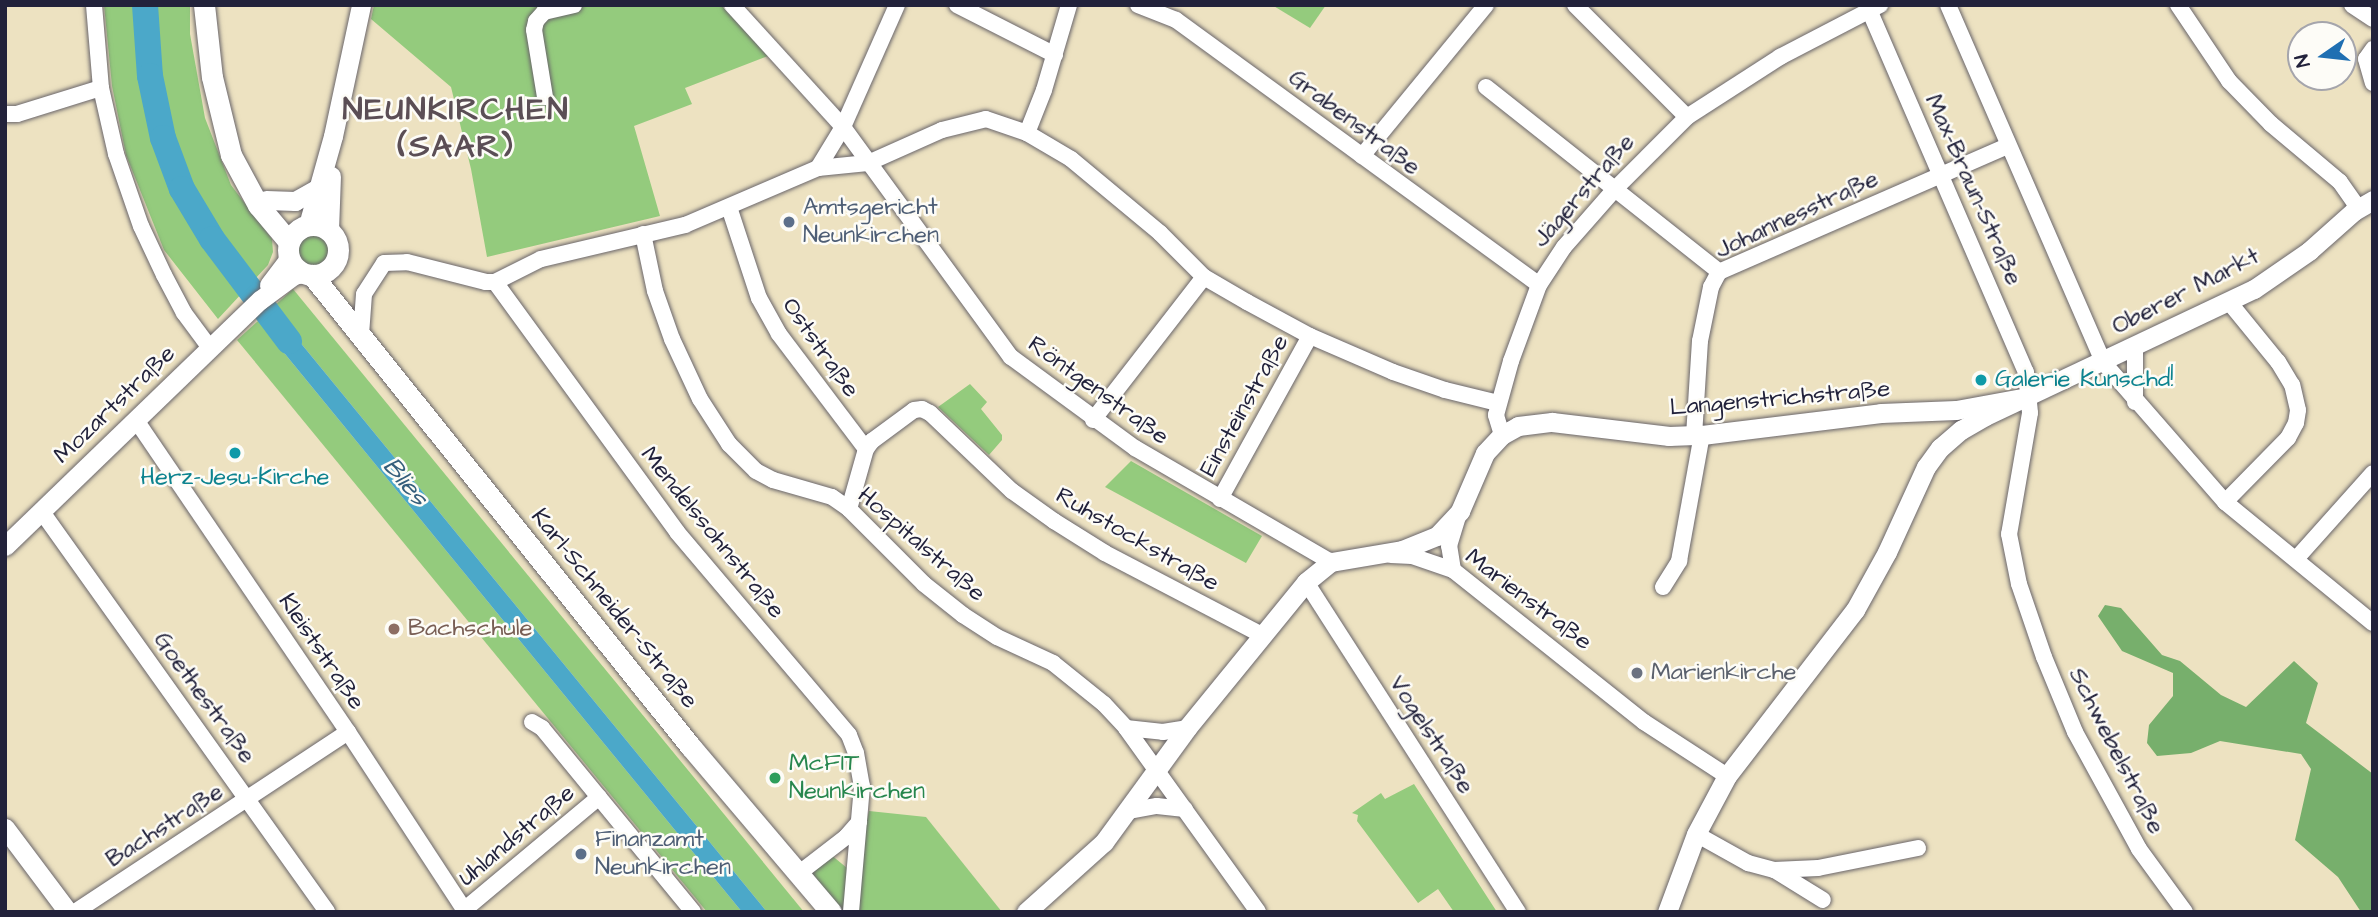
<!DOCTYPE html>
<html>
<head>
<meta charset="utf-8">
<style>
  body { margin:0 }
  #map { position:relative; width:2378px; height:917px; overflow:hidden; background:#ede2c1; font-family:"Architects Daughter",sans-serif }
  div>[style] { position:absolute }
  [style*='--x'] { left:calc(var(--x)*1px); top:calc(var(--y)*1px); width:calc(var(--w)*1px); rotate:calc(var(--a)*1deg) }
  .green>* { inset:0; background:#94cb7d }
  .round { border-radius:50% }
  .forest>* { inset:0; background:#77af6c }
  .water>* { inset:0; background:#4ba8c9 }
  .river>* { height:26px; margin:-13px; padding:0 13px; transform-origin:13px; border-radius:13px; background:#4ba8c9 }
  .roads { filter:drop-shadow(0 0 2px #69656a) drop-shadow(0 0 2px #69656a) }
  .minor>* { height:16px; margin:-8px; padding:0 8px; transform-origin:8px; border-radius:8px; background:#fff }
  .tertiary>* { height:19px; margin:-9.5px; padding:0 9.5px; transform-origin:9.5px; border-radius:9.5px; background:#fff }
  .secondary>* { height:21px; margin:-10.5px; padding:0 10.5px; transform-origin:10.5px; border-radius:10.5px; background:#fff }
  .secondary>.ring { margin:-10.5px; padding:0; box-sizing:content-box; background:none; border:21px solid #fff; border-radius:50% }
  .dots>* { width:19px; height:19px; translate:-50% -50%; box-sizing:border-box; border:4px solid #fdfcf7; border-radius:50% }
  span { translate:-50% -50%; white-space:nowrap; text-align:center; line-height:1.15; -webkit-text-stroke:5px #fdfcf7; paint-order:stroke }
  .street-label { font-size:24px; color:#22223b }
  .service-label { font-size:24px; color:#4e5e75 }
  .left { translate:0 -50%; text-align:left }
  .culture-label { font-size:24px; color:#0d838f }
  .education-label { font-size:24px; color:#785e54 }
  .worship-label { font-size:24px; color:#5b616d }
  .leisure-label { font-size:24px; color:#27864d }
  .water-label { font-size:26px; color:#345e7b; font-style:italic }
  .district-label { font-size:32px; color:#5b4e55; font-weight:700; letter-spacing:2px }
  .frame { position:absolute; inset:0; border:7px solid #22223b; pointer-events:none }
  .north { position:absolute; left:2287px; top:21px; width:70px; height:70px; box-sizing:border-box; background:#fdfcf7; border:2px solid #a5a5ac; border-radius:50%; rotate:256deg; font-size:19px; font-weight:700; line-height:28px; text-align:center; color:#22223b }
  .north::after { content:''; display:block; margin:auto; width:24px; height:32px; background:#1f6fb2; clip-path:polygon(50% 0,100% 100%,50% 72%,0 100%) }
</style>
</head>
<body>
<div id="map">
  <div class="green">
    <div style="clip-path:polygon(104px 5px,190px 5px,190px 34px,205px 118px,231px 185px,272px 239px,273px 252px,268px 265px,218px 319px,164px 250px,126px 155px,112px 86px)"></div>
    <div style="clip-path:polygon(374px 5px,721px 5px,768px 56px,685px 88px,692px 104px,634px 126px,660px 216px,487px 257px,471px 169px,451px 87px,371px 19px)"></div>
    <div style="clip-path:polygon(1272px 5px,1326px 5px,1310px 28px)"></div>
    <div class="round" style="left:294px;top:232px;width:36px;height:36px"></div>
    <div style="clip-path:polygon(293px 289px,692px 775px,804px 912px,767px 912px,272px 308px)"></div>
    <div style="clip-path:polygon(258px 321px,742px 912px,707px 912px,237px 340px)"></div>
    <div style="clip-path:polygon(970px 384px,987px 402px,981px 409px,1002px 435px,1002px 440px,989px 455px,938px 407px)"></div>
    <div style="clip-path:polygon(1131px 461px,1262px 536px,1246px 563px,1105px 487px)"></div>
    <div style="clip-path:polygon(1414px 784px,1497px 912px,1454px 912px,1438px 889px,1418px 903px,1357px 821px,1358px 815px,1352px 813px,1381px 793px,1385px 799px)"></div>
    <div style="clip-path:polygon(869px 811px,926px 817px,1002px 912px,856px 912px,864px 832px)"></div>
    <div style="clip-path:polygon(830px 854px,847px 868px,847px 905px,843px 911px,808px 872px)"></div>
  </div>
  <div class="forest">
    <div style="clip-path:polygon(2105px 605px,2121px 608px,2162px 655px,2180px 661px,2221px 695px,2246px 707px,2294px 661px,2318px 683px,2306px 723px,2373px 774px,2373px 912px,2361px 912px,2338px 877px,2295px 840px,2311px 769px,2301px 754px,2220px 741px,2191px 753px,2157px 756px,2147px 743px,2149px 725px,2173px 696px,2173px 673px,2122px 651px,2098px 616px)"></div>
  </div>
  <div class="water">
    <div style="clip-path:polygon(272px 308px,767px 912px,742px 912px,258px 321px)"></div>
  </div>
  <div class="river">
    <div style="--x:145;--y:5;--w:71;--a:86"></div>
    <div style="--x:150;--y:76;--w:63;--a:78.2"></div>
    <div style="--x:163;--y:138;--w:54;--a:69.6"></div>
    <div style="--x:182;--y:189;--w:58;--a:59"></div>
    <div style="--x:212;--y:239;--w:128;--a:53"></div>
  </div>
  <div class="roads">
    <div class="minor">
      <div style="--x:94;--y:5;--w:83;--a:85.2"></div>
      <div style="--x:101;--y:88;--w:68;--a:77.2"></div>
      <div style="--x:116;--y:154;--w:76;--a:70.9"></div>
      <div style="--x:141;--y:226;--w:54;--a:64.9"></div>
      <div style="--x:164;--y:275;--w:43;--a:62.2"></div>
      <div style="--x:184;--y:313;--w:44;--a:53.4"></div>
      <div style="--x:732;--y:5;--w:165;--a:47.7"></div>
      <div style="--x:843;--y:127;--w:285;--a:53.9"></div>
      <div style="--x:1011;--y:357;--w:154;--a:36.3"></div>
      <div style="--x:1135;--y:448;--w:227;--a:30.2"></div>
      <div style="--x:957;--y:5;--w:110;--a:27"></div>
      <div style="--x:1138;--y:5;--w:41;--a:21.5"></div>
      <div style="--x:1176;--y:20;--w:449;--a:36.1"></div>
      <div style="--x:1575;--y:5;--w:158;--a:45"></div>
      <div style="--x:1867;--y:5;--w:400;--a:66.6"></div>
      <div style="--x:2026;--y:372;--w:41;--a:84.4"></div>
      <div style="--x:2030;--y:413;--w:123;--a:99.8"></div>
      <div style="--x:2009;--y:534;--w:51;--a:78.7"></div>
      <div style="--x:2019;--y:584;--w:77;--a:71.1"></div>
      <div style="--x:2044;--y:657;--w:81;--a:67.5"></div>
      <div style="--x:2075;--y:732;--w:133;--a:61.3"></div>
      <div style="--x:2139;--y:849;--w:78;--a:53.9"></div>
      <div style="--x:1948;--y:5;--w:389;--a:66.5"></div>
      <div style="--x:2103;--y:362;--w:186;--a:48.9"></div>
      <div style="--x:2225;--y:502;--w:191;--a:39.3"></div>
      <div style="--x:2178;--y:5;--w:92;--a:56.1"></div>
      <div style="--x:2229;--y:81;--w:60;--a:45.7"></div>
      <div style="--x:2271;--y:124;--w:90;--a:40"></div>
      <div style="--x:2340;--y:182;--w:32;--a:55"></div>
      <div style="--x:2352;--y:5;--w:25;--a:34"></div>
      <div style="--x:2373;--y:49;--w:12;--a:125"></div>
      <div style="--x:2366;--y:59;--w:25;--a:74"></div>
      <div style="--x:1486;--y:87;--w:298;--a:38.4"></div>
      <div style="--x:545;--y:97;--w:68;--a:-99.3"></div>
      <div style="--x:534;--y:30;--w:9;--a:-77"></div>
      <div style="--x:536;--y:21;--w:12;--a:-48"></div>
      <div style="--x:544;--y:12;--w:31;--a:-13"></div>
      <div style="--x:5;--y:114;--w:12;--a:0"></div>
      <div style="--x:17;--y:114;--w:88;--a:-17.2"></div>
      <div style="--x:1027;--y:133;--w:46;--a:-68.4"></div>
      <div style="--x:1044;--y:90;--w:89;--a:-73.6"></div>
      <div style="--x:1362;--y:156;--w:195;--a:-50.6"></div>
      <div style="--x:818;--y:168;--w:48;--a:-58.6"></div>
      <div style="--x:843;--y:127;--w:133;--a:-66.1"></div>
      <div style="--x:729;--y:207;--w:96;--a:71.8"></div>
      <div style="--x:759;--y:298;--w:41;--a:60.9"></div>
      <div style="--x:779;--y:334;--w:144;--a:52.9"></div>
      <div style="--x:643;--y:234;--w:58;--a:78.1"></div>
      <div style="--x:655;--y:291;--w:51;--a:70.5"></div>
      <div style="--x:672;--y:339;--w:66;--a:65"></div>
      <div style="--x:700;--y:399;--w:54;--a:57.2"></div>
      <div style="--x:729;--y:444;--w:38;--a:45"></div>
      <div style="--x:756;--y:471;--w:19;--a:28"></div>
      <div style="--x:773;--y:480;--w:61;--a:16.1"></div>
      <div style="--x:832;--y:497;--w:21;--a:35"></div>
      <div style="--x:849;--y:509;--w:106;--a:45"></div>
      <div style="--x:924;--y:584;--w:50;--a:38.5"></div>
      <div style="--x:963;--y:615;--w:40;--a:32.9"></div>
      <div style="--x:997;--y:637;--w:62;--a:24.9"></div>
      <div style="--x:1053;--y:663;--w:65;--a:38.8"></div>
      <div style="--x:1104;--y:704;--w:33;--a:47"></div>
      <div style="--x:1126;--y:728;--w:226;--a:54.3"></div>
      <div style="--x:495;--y:282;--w:309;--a:53.9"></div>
      <div style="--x:677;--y:532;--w:266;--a:49.7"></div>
      <div style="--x:849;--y:735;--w:19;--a:69"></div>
      <div style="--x:856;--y:753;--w:34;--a:80"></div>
      <div style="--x:862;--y:786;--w:126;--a:95"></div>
      <div style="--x:361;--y:335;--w:41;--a:-85.8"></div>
      <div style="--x:364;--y:294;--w:37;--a:-57"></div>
      <div style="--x:384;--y:263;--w:23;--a:-2"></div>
      <div style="--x:407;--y:262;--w:81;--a:14.2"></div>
      <div style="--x:486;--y:282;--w:9;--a:0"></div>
      <div style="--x:495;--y:282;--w:51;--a:-26.6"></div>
      <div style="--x:541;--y:259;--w:148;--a:-13.3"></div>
      <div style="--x:685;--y:225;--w:145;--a:-23.2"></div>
      <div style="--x:818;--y:168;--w:50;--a:-5.7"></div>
      <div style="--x:868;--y:163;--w:81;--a:-24"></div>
      <div style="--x:942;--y:130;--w:45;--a:-14"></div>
      <div style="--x:986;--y:119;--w:43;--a:18.9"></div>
      <div style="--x:1027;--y:133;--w:51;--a:30.6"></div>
      <div style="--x:1071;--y:159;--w:116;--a:39.7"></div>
      <div style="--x:1160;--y:233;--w:62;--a:45"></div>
      <div style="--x:1204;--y:277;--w:50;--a:30.2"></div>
      <div style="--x:1247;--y:302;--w:72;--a:28.4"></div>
      <div style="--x:1310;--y:336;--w:90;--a:23.4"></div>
      <div style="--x:1393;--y:372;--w:55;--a:19.1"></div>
      <div style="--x:1445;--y:390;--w:55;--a:13.8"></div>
      <div style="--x:2135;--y:402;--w:55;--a:-90"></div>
      <div style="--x:136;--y:420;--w:377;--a:55.8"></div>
      <div style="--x:348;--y:732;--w:215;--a:56.8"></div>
      <div style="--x:1093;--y:420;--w:181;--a:-52.2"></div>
      <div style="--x:1502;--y:435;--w:21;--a:-107"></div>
      <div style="--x:1496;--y:415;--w:56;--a:-74.5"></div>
      <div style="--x:1511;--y:361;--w:81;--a:-69.8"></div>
      <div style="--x:1539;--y:285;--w:45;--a:-56.7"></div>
      <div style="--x:1564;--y:247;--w:77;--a:-48.7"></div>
      <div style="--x:1615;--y:189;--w:102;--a:-45"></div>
      <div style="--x:1687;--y:117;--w:111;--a:-32.8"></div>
      <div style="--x:1780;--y:57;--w:113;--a:-27.5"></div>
      <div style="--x:1694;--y:436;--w:95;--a:-86.4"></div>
      <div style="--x:1700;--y:341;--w:55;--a:-78.5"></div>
      <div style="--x:1711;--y:287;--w:17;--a:-62"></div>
      <div style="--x:1719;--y:272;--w:314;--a:-23.6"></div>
      <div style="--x:1220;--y:499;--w:186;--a:-61.1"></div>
      <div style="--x:2225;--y:502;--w:90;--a:-45.5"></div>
      <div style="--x:2288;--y:438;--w:17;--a:-62"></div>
      <div style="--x:2296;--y:423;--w:13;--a:-81"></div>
      <div style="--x:2298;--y:410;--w:26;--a:-103"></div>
      <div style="--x:2292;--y:385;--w:27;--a:-121"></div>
      <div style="--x:2278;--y:362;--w:77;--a:-129.2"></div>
      <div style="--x:849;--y:509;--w:62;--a:-74.2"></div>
      <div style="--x:866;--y:449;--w:10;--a:-53"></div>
      <div style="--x:872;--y:441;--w:52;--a:-36.4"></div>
      <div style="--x:914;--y:410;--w:8;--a:-7"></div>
      <div style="--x:922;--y:409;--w:9;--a:27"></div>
      <div style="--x:930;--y:413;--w:113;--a:43.6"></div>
      <div style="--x:1012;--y:491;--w:52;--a:35.5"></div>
      <div style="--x:1054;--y:521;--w:60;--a:32.1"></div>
      <div style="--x:1105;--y:553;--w:179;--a:27.6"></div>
      <div style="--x:42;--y:512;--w:491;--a:54.5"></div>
      <div style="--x:1391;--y:555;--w:21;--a:3"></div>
      <div style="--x:1412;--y:556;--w:43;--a:18.9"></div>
      <div style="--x:1453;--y:570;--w:244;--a:38.5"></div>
      <div style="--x:1644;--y:722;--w:99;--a:33"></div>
      <div style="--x:2296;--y:559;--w:115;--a:-48.2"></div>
      <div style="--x:1453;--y:570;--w:24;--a:-99"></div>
      <div style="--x:1449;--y:546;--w:34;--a:-73"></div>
      <div style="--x:1306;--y:582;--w:392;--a:57.3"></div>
      <div style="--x:1663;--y:587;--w:31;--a:-58"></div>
      <div style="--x:1679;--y:561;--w:128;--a:-79.7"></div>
      <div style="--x:532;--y:722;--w:12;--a:31"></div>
      <div style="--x:542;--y:728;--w:238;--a:50.6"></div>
      <div style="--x:1126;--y:728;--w:37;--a:6"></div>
      <div style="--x:1163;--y:732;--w:24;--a:-9"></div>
      <div style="--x:1128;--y:811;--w:29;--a:-10"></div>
      <div style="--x:1157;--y:806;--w:28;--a:6"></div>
      <div style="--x:1696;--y:834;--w:60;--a:29.1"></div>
      <div style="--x:1748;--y:863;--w:27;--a:15"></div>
      <div style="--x:1774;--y:870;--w:44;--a:-2.6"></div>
      <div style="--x:1818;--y:868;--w:102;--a:-11.3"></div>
      <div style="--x:1776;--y:871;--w:55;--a:31.7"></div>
      <div style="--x:798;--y:874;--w:61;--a:-37.6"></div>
      <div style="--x:846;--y:837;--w:20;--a:-49"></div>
      <div style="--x:464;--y:910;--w:176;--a:-39.9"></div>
      <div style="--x:75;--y:912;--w:327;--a:-33.4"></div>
    </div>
    <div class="tertiary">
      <div style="--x:266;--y:200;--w:29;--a:2"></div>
      <div style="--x:295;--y:201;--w:26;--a:-29"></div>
      <div style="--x:308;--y:225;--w:92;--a:-74.3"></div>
      <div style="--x:333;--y:136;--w:134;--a:-77.9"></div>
      <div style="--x:329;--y:230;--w:54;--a:-87.9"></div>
      <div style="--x:269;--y:285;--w:34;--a:-53"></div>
      <div style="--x:5;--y:546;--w:354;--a:-44"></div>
      <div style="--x:260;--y:300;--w:42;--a:-36.3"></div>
      <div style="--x:294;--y:275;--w:9;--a:-13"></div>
      <div style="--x:5;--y:828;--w:105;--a:53.1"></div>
      <div style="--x:1026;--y:912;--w:105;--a:-41.9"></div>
      <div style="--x:1104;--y:842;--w:141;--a:-53.9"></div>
      <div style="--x:1187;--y:728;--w:188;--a:-50.8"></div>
      <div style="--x:1306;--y:582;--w:32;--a:-39"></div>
      <div style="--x:1331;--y:562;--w:72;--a:-9.6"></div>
      <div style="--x:1402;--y:550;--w:38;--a:-22"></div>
      <div style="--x:1437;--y:536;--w:34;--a:-47"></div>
      <div style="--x:1460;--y:511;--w:63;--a:-66.7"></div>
      <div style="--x:1485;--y:453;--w:25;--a:-47"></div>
      <div style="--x:1502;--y:435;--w:18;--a:-29"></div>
      <div style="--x:1518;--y:426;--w:34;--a:-7"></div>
      <div style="--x:1552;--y:422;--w:118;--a:6.8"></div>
      <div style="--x:1669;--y:436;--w:33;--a:-2"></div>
      <div style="--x:1702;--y:435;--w:180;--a:-7"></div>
      <div style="--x:1881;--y:413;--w:75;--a:-2.3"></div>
      <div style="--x:1956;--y:410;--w:68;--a:-10.2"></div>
      <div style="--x:1667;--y:912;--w:83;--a:-69.6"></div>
      <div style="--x:1696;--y:834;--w:66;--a:-61.9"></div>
      <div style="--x:1727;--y:776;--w:210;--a:-52.4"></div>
      <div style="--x:1855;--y:610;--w:66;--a:-61.1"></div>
      <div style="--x:1887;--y:552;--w:94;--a:-65.4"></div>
      <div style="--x:1926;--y:467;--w:24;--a:-54"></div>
      <div style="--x:1940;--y:448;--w:28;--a:-41"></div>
      <div style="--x:1961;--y:430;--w:28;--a:-30"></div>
      <div style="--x:1985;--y:416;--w:297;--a:-25.3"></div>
      <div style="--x:2254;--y:289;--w:67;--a:-34.6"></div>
      <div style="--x:2309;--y:251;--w:60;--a:-41.6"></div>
      <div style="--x:2354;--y:211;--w:22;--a:-30"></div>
    </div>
    <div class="secondary">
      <div style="--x:204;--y:5;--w:72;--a:83.7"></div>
      <div style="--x:212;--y:77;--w:80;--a:76.3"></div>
      <div style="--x:231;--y:155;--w:57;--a:61.6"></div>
      <div style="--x:258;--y:205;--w:48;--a:50"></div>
      <div class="ring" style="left:288px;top:225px;width:29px;height:29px"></div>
      <div style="--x:312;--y:275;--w:605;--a:51.24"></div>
      <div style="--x:691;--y:747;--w:216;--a:49.7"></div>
    </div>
  </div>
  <div class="dots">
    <div style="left:789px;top:222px;background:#5c6f8a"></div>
    <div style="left:1981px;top:380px;background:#0f9aa8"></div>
    <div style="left:235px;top:453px;background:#0f9aa8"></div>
    <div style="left:394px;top:629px;background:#8d6e63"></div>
    <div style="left:1637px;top:673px;background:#6b7280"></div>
    <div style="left:775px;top:778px;background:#2e9e5b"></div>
    <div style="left:581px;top:854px;background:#5c6f8a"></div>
  </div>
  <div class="street-label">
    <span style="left:1354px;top:123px;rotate:37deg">Grabenstraße</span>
    <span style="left:1973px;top:190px;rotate:66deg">Max-Braun-Straße</span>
    <span style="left:1584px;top:191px;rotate:-49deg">Jägerstraße</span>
    <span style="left:1797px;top:215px;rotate:-25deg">Johannesstraße</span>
    <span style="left:2186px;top:292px;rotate:-27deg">Oberer Markt</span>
    <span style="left:820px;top:348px;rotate:55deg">Oststraße</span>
    <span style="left:1098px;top:391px;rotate:36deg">Röntgenstraße</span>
    <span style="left:1780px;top:399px;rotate:-5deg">Langenstrichstraße</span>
    <span style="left:115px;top:405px;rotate:-44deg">Mozartstraße</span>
    <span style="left:1245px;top:406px;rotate:-61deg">Einsteinstraße</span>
    <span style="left:712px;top:533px;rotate:51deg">Mendelssohnstraße</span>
    <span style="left:1137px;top:540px;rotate:30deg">Ruhstockstraße</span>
    <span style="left:921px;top:545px;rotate:41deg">Hospitalstraße</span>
    <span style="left:1528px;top:600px;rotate:37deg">Marienstraße</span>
    <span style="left:614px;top:609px;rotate:51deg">Karl-Schneider-Straße</span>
    <span style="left:321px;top:652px;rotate:56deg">Kleiststraße</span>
    <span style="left:204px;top:698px;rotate:54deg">Goethestraße</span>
    <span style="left:1431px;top:735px;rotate:57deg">Vogelstraße</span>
    <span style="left:2116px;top:751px;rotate:63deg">Schwebelstraße</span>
    <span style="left:165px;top:826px;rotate:-33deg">Bachstraße</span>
    <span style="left:517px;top:836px;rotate:-40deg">Uhlandstraße</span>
  </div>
  <div class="service-label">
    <span class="left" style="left:803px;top:222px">Amtsgericht<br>Neunkirchen</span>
    <span class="left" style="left:595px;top:854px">Finanzamt<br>Neunkirchen</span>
  </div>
  <div class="culture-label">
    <span class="left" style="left:1995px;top:380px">Galerie Kunschd!</span>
    <span style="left:235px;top:478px">Herz-Jesu-Kirche</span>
  </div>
  <div class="education-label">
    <span class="left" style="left:408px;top:629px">Bachschule</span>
  </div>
  <div class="worship-label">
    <span class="left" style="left:1651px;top:673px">Marienkirche</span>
  </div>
  <div class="leisure-label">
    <span class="left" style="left:789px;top:778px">McFIT<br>Neunkirchen</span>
  </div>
  <div class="water-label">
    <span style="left:405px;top:482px;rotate:50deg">Blies</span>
  </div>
  <div class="district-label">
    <span style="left:456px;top:129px">NEUNKIRCHEN<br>(SAAR)</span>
  </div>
  <div class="frame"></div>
  <div class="north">N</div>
</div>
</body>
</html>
